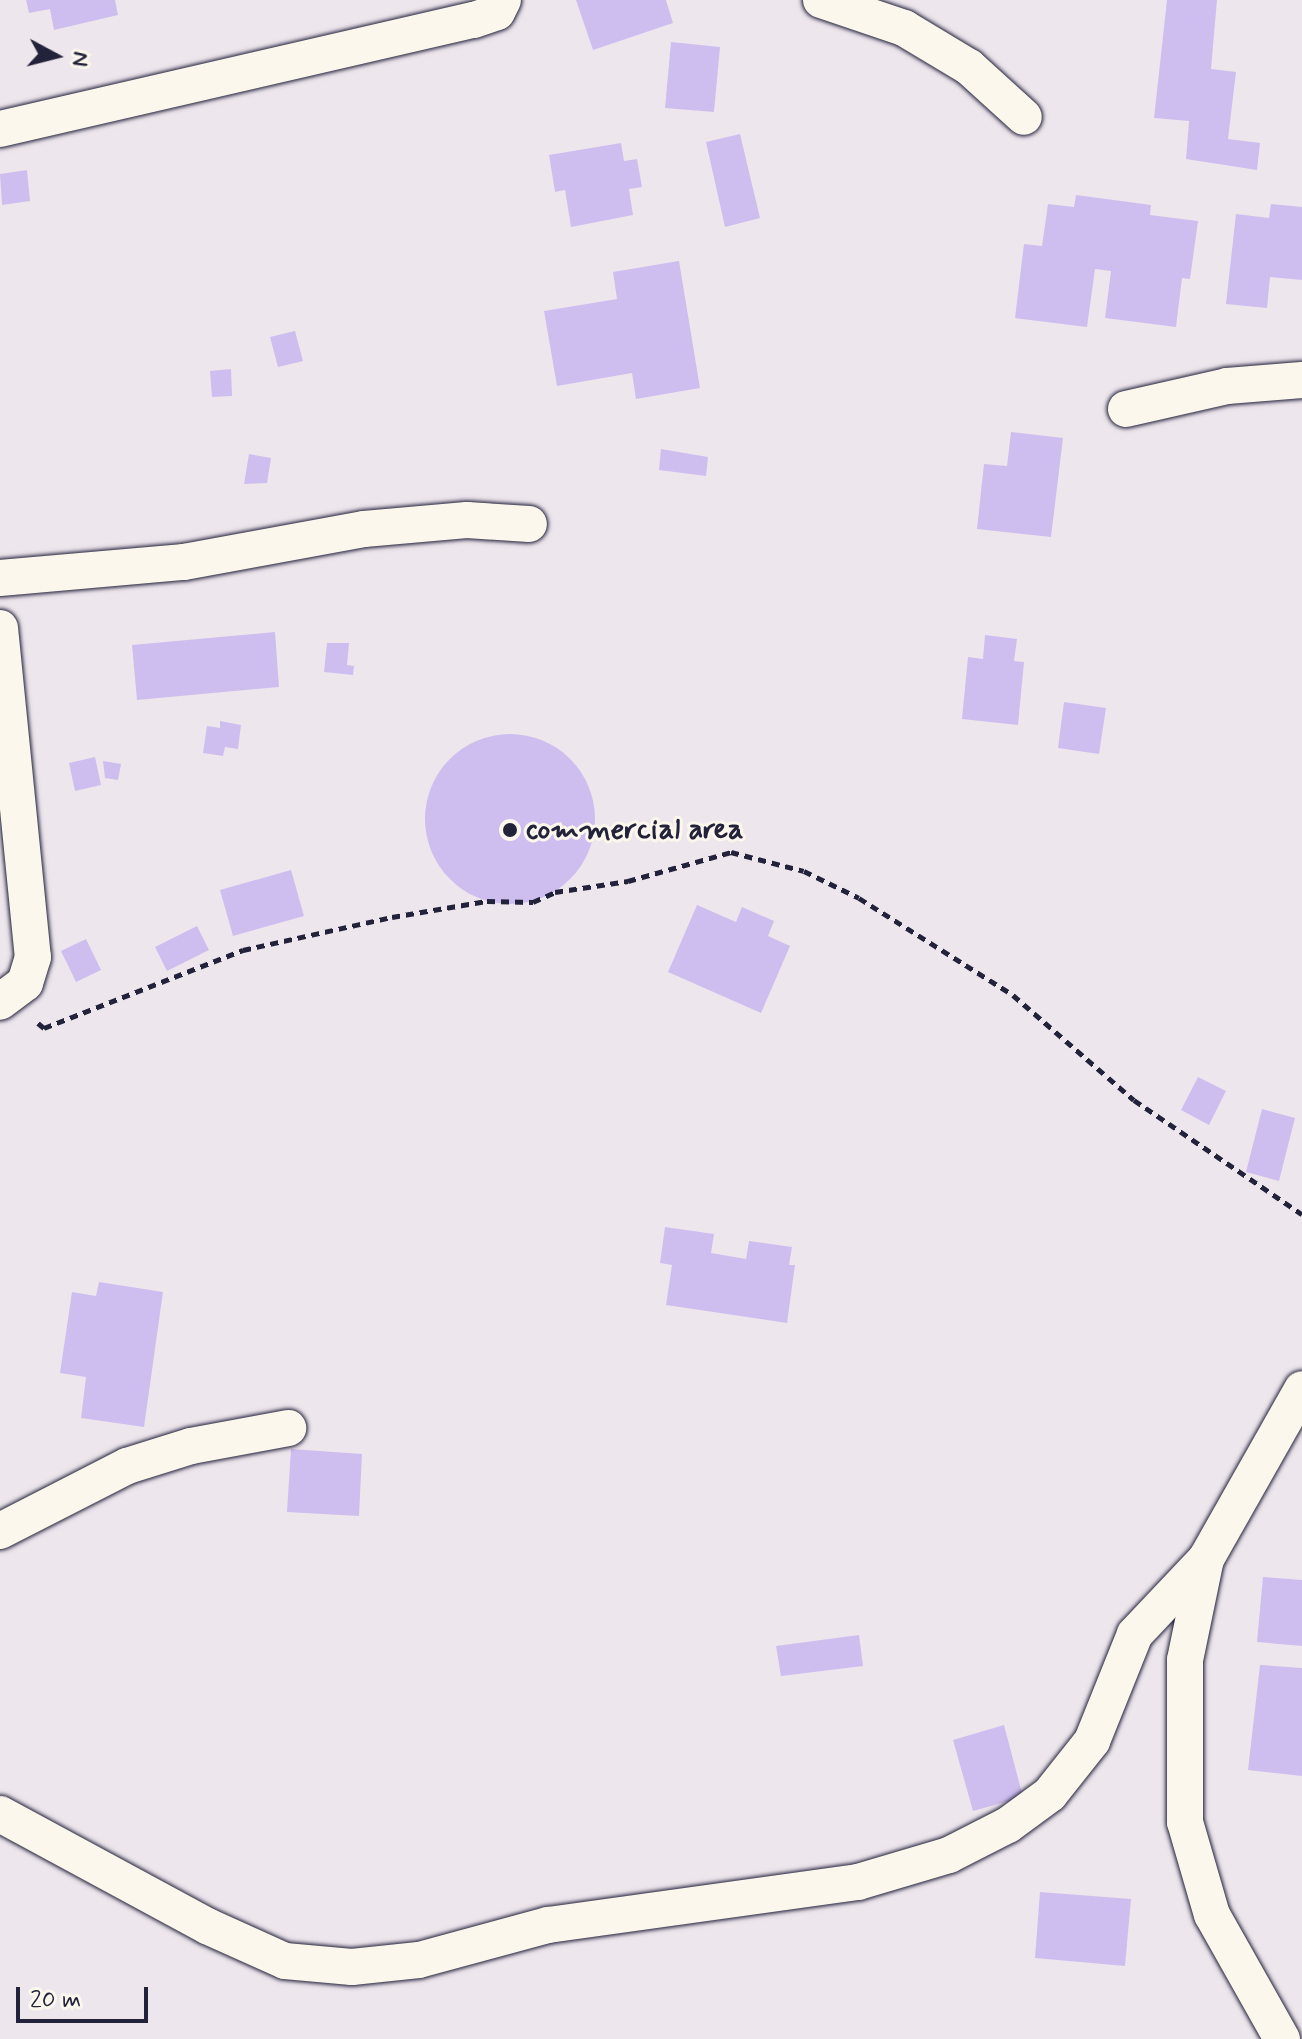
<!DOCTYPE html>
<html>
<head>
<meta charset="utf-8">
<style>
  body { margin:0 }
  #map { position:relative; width:1302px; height:2039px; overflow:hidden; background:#eee6ed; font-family:Mynerve,sans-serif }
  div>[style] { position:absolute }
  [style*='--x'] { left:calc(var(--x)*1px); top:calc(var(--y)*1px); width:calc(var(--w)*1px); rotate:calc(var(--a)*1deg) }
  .building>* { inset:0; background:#cebeef }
  .round { border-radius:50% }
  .path>* { height:5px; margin-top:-2.5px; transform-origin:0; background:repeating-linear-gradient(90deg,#22223b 0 8px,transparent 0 14px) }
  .roads { filter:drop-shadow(0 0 2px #22223b) drop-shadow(0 0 2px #22223b) }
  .street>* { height:36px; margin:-18px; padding:0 18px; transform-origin:18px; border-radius:18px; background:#fbf7ec }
  .dots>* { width:22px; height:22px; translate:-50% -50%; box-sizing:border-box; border:4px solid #fbf7ec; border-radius:50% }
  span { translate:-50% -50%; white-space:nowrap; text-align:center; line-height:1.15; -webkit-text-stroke:6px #fbf7ec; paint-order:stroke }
  .poi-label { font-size:30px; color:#22223b; font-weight:700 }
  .left { translate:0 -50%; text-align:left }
  .north { position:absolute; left:16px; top:16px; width:80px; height:80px; -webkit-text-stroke:6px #fbf7ec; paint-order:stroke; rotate:97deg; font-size:22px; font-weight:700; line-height:32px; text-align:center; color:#22223b }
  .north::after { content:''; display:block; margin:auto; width:28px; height:36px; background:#22223b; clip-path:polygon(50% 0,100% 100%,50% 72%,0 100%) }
  .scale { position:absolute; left:16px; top:1987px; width:132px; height:36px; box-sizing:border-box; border:4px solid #22223b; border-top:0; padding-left:10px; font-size:24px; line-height:28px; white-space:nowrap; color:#22223b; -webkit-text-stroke:6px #fbf7ec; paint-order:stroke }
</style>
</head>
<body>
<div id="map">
  <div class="building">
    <div style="clip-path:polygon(26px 0,115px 0,118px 15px,54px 30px,50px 9px,29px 13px)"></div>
    <div style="clip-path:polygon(576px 0,666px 0,673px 23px,593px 50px)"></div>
    <div style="clip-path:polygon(1167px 0,1217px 0,1211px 69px,1236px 72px,1228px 139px,1260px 143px,1257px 170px,1186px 159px,1189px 121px,1154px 118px)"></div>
    <div style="clip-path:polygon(671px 42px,720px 47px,714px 112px,665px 108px)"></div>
    <div style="clip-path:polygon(740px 134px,760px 218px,725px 227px,706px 142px)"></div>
    <div style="clip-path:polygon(621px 143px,624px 161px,637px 159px,642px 187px,629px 189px,633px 215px,571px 227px,565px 190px,555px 192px,549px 155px)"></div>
    <div style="clip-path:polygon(27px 170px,30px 201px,2px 205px,0 174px)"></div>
    <div style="clip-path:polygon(1076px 195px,1151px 205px,1150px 215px,1198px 221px,1190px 279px,1182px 278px,1176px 327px,1105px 318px,1111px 271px,1095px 269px,1087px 327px,1015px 318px,1024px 244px,1042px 246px,1048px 204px,1074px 207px)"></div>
    <div style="clip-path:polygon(1271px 204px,1302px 207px,1302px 280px,1270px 277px,1267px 308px,1226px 304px,1236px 214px,1269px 218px)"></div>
    <div style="clip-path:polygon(679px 261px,700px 388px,636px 399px,632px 373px,557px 386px,544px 311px,617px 299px,613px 272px)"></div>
    <div style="clip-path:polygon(295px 331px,303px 361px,278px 367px,270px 337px)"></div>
    <div style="clip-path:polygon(231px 369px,232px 396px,212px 397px,210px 371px)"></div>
    <div style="clip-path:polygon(1011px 432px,1063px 438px,1051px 537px,977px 529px,984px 464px,1007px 466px)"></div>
    <div style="clip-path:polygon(661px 449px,708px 457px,706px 476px,659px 470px)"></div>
    <div style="clip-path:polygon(249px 454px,271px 458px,267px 483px,244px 484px)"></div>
    <div style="clip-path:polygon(275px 632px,279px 687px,137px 700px,132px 645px)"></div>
    <div style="clip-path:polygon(985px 635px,1017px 639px,1014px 661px,1024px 662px,1018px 725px,962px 719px,968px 657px,983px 659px)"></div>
    <div style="clip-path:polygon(327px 643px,349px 643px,347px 665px,354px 666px,353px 675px,324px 672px)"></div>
    <div style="clip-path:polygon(1064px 702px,1106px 708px,1099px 754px,1058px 748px)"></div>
    <div style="clip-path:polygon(220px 721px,241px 725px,238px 749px,225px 747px,223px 756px,203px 753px,207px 726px,220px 728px)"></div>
    <div class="round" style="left:425px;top:734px;width:170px;height:170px"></div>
    <div style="clip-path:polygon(95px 757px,101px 785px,75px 791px,69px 763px)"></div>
    <div style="clip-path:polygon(103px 761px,121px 764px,118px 780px,105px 778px)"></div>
    <div style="clip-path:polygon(291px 870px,304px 916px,233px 936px,220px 890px)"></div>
    <div style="clip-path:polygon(697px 905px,736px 922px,742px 907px,774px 921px,768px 936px,790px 946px,761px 1013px,668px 972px)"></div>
    <div style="clip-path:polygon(197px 926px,209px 950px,167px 971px,155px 947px)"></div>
    <div style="clip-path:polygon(86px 939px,101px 970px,76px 982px,61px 951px)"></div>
    <div style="clip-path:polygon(1198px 1077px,1226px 1091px,1209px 1125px,1181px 1110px)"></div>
    <div style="clip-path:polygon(1262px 1109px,1295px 1118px,1279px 1181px,1246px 1172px)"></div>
    <div style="clip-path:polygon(665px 1227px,714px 1234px,711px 1253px,746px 1259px,749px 1241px,792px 1247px,789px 1265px,795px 1265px,787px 1323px,666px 1305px,672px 1265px,660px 1263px)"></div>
    <div style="clip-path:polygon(99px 1282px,163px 1292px,144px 1427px,81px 1418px,86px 1377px,60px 1373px,72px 1292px,96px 1296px)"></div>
    <div style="clip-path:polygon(291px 1449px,362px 1454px,359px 1516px,287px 1512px)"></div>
    <div style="clip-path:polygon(1263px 1577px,1302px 1580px,1302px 1646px,1257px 1642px)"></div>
    <div style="clip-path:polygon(859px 1635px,863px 1666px,781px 1676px,776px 1646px)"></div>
    <div style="clip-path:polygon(1260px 1665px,1302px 1668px,1302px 1776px,1248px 1770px)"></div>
    <div style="clip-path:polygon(1004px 1725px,1023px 1797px,973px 1811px,953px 1740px)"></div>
    <div style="clip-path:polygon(1040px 1892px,1131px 1899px,1125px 1966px,1035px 1958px)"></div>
  </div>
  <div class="path">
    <div style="--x:38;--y:1023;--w:8;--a:40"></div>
    <div style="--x:44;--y:1028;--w:214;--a:-21.4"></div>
    <div style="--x:243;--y:950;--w:153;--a:-12.5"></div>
    <div style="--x:392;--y:917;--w:96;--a:-9.6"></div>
    <div style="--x:487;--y:901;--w:46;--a:1.2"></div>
    <div style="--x:533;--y:902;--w:24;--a:-24"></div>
    <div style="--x:555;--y:892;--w:74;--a:-8.6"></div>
    <div style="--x:628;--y:881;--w:107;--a:-15.7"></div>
    <div style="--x:731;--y:852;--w:75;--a:14.6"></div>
    <div style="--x:804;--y:871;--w:61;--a:26.1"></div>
    <div style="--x:859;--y:898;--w:182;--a:32.2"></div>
    <div style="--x:1013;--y:995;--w:160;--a:41"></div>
    <div style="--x:1134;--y:1100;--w:203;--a:34.2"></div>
  </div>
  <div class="roads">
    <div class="street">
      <div style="--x:821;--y:0;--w:88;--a:18.6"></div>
      <div style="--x:904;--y:28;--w:76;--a:31"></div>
      <div style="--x:969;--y:67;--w:74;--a:42.3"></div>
      <div style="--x:0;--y:129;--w:486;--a:-13"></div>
      <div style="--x:474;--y:20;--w:24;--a:-19"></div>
      <div style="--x:497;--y:12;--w:13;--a:-63"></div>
      <div style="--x:1126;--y:409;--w:104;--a:-12.8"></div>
      <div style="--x:1227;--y:386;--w:75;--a:-4.6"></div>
      <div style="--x:0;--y:578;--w:185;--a:-5"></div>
      <div style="--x:184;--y:562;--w:183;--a:-10.4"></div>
      <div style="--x:364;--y:529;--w:103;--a:-5"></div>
      <div style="--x:467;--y:520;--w:62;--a:3.7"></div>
      <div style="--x:0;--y:628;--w:331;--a:84.3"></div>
      <div style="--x:33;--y:957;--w:27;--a:107"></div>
      <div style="--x:25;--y:983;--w:31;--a:143"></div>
      <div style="--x:0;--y:1531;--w:143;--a:-27.1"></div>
      <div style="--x:127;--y:1466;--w:67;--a:-17.4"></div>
      <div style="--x:191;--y:1446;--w:99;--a:-10.5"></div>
      <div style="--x:0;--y:1814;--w:235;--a:28.4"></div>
      <div style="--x:207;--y:1926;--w:85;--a:24.2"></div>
      <div style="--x:285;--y:1961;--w:67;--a:5.1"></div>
      <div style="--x:352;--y:1967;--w:67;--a:-6"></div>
      <div style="--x:419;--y:1960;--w:134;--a:-15.2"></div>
      <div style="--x:548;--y:1925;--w:313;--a:-7.9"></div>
      <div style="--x:858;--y:1882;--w:95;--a:-16.5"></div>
      <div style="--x:949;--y:1855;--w:66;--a:-27"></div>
      <div style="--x:1008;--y:1825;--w:52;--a:-36.4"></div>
      <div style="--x:1050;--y:1794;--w:68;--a:-51.6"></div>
      <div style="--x:1092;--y:1741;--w:115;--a:-68.1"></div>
      <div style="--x:1135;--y:1634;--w:103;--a:-46.6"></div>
      <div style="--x:1282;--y:2039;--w:142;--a:-119.4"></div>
      <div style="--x:1212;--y:1915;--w:97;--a:-106.2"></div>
      <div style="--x:1185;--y:1822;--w:162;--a:-90"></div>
      <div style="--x:1185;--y:1660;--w:103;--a:-78.3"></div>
      <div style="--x:1206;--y:1559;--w:195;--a:-60.5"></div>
    </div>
  </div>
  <div class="dots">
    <div style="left:510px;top:830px;background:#22223b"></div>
  </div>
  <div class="poi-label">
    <span class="left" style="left:526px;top:830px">commercial area</span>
  </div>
  <div class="north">N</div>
  <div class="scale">20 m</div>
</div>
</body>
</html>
